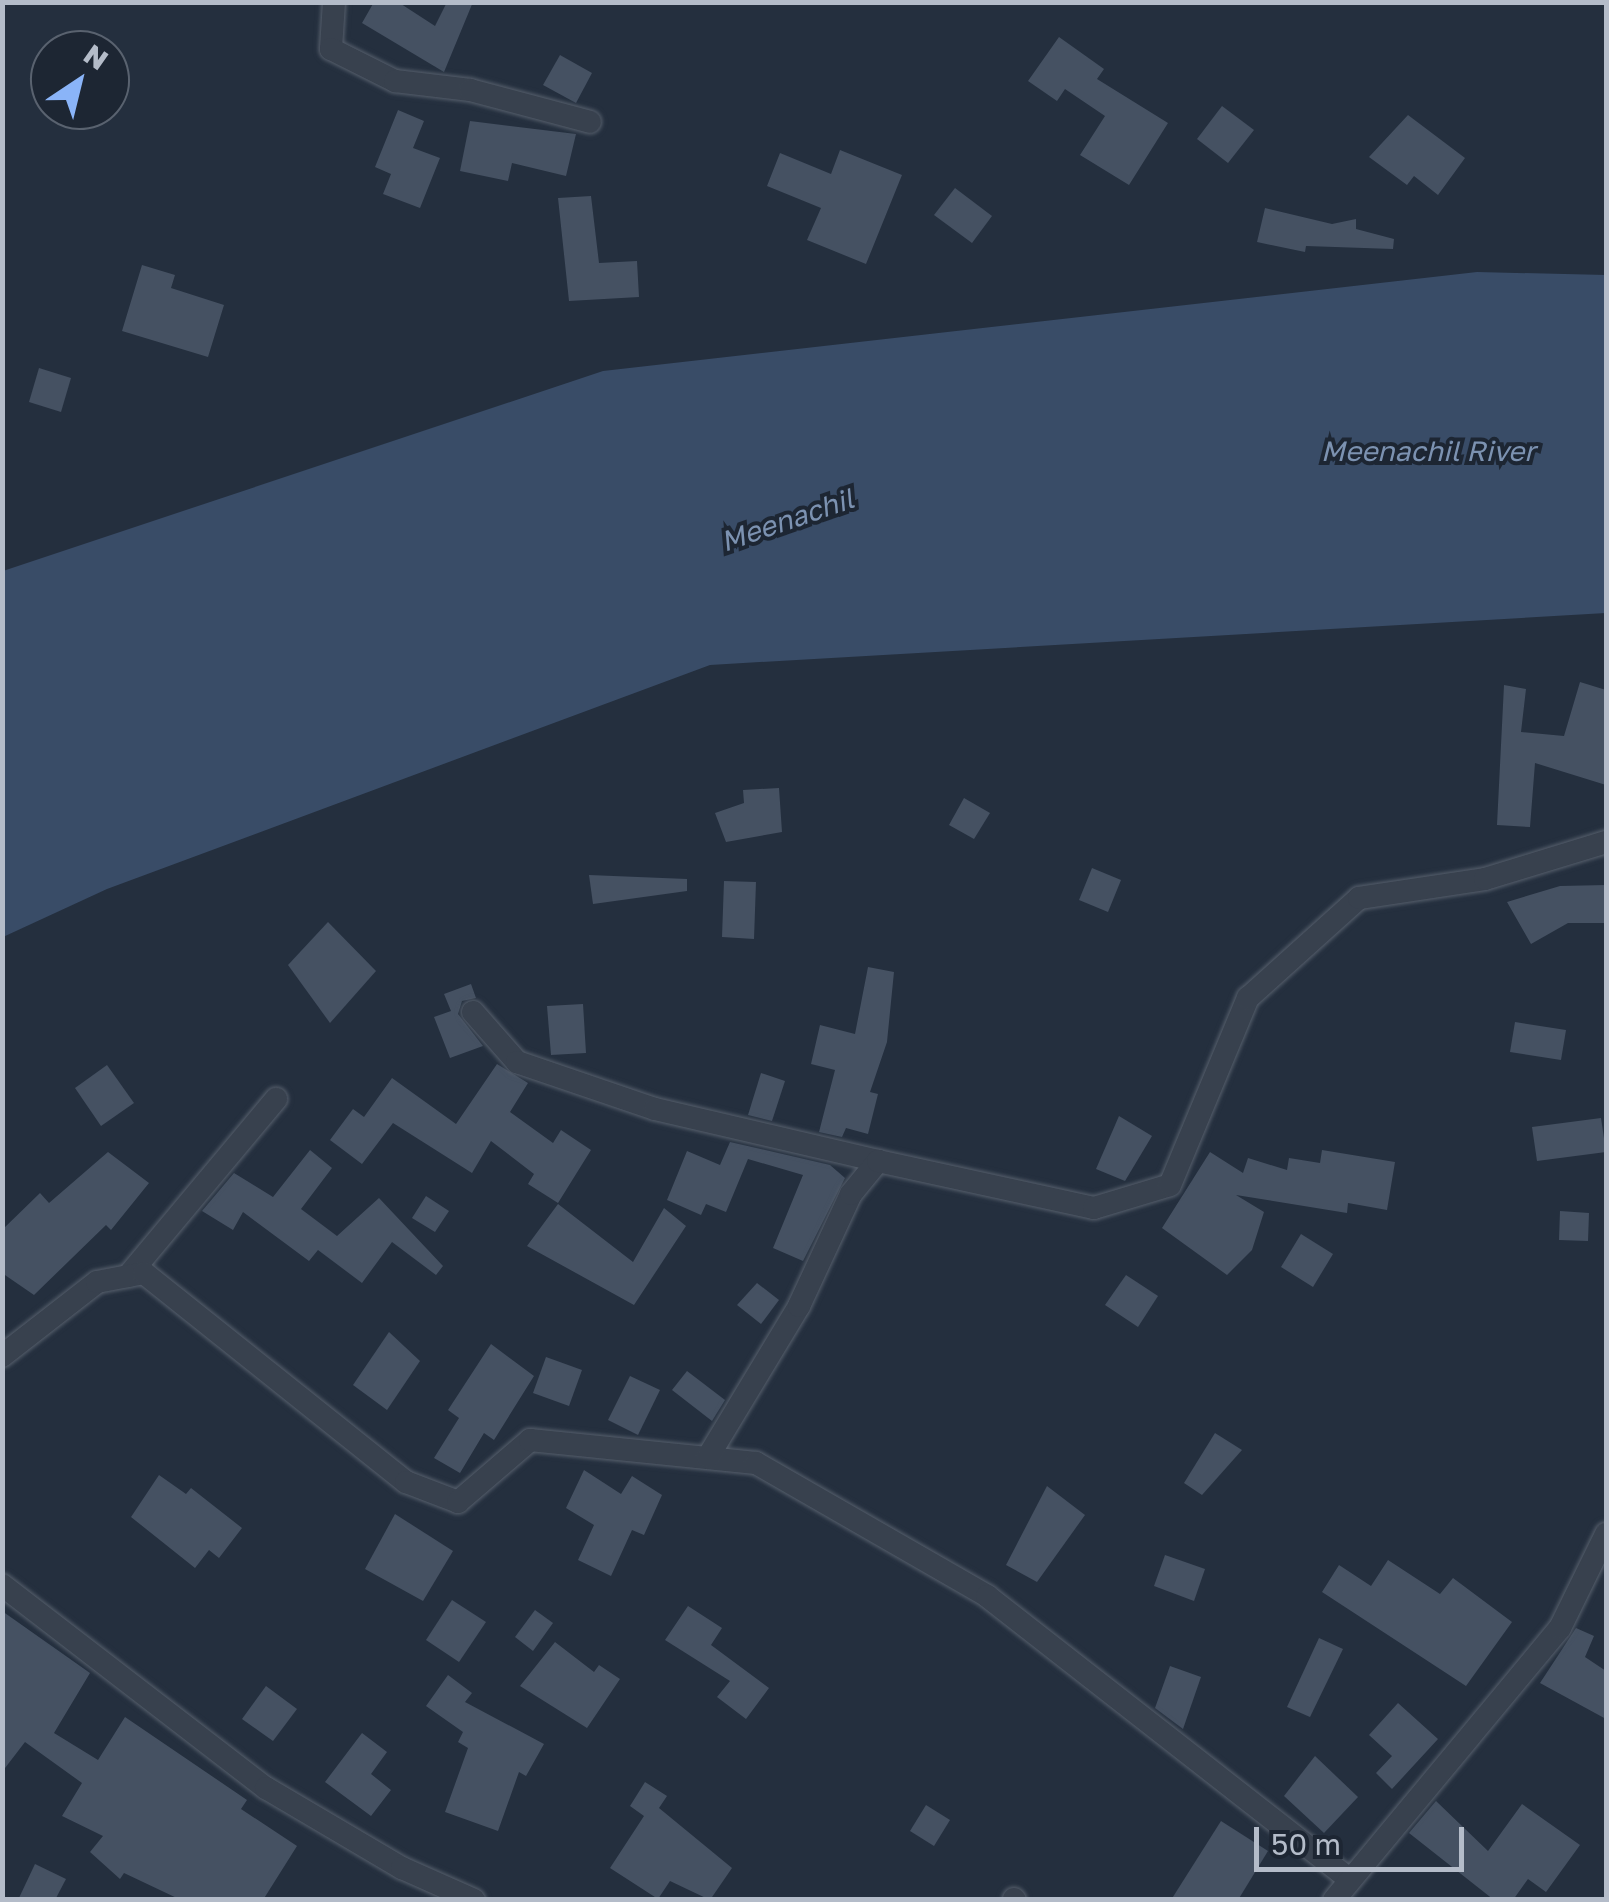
<!DOCTYPE html>
<html>
<head>
<meta charset="utf-8">
<style>
  body { margin:0 }
  #map { position:relative; width:1609px; height:1902px; overflow:hidden; background:#242f3e; font-family:"Golos Text",sans-serif }
  div>[style] { position:absolute }
  [style*='--x'] { left:calc(var(--x)*1px); top:calc(var(--y)*1px); width:calc(var(--w)*1px); rotate:calc(var(--a)*1deg) }
  .water>* { inset:0; background:#394c67 }
  .building>* { inset:0; background:#455162 }
  .roads { filter:drop-shadow(0 0 2px #565f6c) drop-shadow(0 0 2px #565f6c) }
  .street>* { height:22px; margin:-11px; padding:0 11px; transform-origin:11px; border-radius:11px; background:#38414e }
  span { translate:-50% -50%; white-space:nowrap; text-align:center; line-height:1.15; -webkit-text-stroke:8px #1d2633; paint-order:stroke }
  .water-label { font-size:28px; color:#7c92b1; font-style:italic }
  .frame { position:absolute; inset:0; border:5px solid #b4bcc9; pointer-events:none }
  .north { position:absolute; left:30px; top:30px; width:100px; height:100px; box-sizing:border-box; background:#1d2633; border:2px solid #59626f; border-radius:50%; rotate:35deg; font-size:28px; font-weight:700; line-height:40px; text-align:center; color:#b4bcc9 }
  .north::after { content:''; display:block; margin:auto; width:35px; height:45px; background:#8ab4f8; clip-path:polygon(50% 0,100% 100%,50% 72%,0 100%) }
  .scale { position:absolute; left:1254px; top:1827px; width:210px; height:45px; box-sizing:border-box; border:5px solid #b4bcc9; border-top:0; padding-left:12px; font-size:30px; line-height:35px; white-space:nowrap; color:#b4bcc9; -webkit-text-stroke:8px #1d2633; paint-order:stroke }
</style>
</head>
<body>
<div id="map">
  <div class="water">
    <div style="clip-path:polygon(1477px 272px,1606px 275px,1606px 613px,710px 665px,107px 889px,3px 937px,3px 571px,603px 371px)"></div>
  </div>
  <div class="building">
    <div style="clip-path:polygon(374px 2px,398px 2px,435px 26px,447px 2px,473px 2px,444px 72px,362px 23px)"></div>
    <div style="clip-path:polygon(1059px 37px,1104px 69px,1097px 79px,1168px 123px,1129px 185px,1080px 155px,1105px 116px,1065px 89px,1057px 101px,1028px 81px)"></div>
    <div style="clip-path:polygon(560px 55px,592px 73px,576px 103px,543px 85px)"></div>
    <div style="clip-path:polygon(1222px 106px,1254px 130px,1228px 163px,1197px 139px)"></div>
    <div style="clip-path:polygon(398px 110px,424px 121px,413px 148px,440px 158px,420px 208px,383px 194px,391px 174px,375px 167px)"></div>
    <div style="clip-path:polygon(1408px 115px,1465px 158px,1438px 195px,1414px 176px,1407px 185px,1369px 157px)"></div>
    <div style="clip-path:polygon(470px 121px,576px 134px,566px 176px,512px 163px,508px 181px,460px 171px)"></div>
    <div style="clip-path:polygon(840px 150px,902px 175px,866px 264px,807px 240px,821px 208px,767px 186px,780px 153px,831px 174px)"></div>
    <div style="clip-path:polygon(955px 188px,992px 216px,972px 243px,934px 215px)"></div>
    <div style="clip-path:polygon(591px 196px,599px 263px,637px 261px,639px 297px,569px 301px,558px 198px)"></div>
    <div style="clip-path:polygon(1265px 208px,1332px 224px,1356px 219px,1356px 229px,1394px 239px,1393px 249px,1306px 246px,1305px 252px,1257px 242px)"></div>
    <div style="clip-path:polygon(142px 265px,175px 275px,171px 288px,224px 305px,208px 357px,122px 331px)"></div>
    <div style="clip-path:polygon(39px 368px,71px 378px,61px 412px,29px 402px)"></div>
    <div style="clip-path:polygon(1580px 682px,1606px 690px,1606px 785px,1535px 763px,1530px 827px,1497px 825px,1504px 685px,1526px 689px,1521px 732px,1564px 736px)"></div>
    <div style="clip-path:polygon(779px 788px,782px 832px,726px 842px,715px 813px,744px 803px,743px 790px)"></div>
    <div style="clip-path:polygon(964px 798px,990px 813px,974px 839px,949px 825px)"></div>
    <div style="clip-path:polygon(1092px 868px,1121px 880px,1108px 912px,1079px 900px)"></div>
    <div style="clip-path:polygon(589px 875px,687px 879px,687px 891px,593px 904px)"></div>
    <div style="clip-path:polygon(724px 881px,756px 882px,754px 939px,722px 937px)"></div>
    <div style="clip-path:polygon(1606px 885px,1606px 923px,1568px 923px,1531px 944px,1507px 902px,1560px 886px)"></div>
    <div style="clip-path:polygon(328px 922px,376px 971px,330px 1023px,288px 965px)"></div>
    <div style="clip-path:polygon(868px 967px,894px 972px,887px 1042px,870px 1092px,878px 1094px,868px 1134px,846px 1128px,842px 1137px,819px 1132px,835px 1070px,811px 1064px,820px 1025px,855px 1034px)"></div>
    <div style="clip-path:polygon(471px 984px,476px 998px,462px 1001px,458px 1014px,483px 1046px,450px 1058px,434px 1017px,451px 1011px,444px 994px)"></div>
    <div style="clip-path:polygon(583px 1004px,586px 1053px,551px 1055px,547px 1006px)"></div>
    <div style="clip-path:polygon(1515px 1022px,1566px 1030px,1561px 1060px,1510px 1052px)"></div>
    <div style="clip-path:polygon(497px 1064px,528px 1083px,510px 1112px,553px 1143px,561px 1130px,591px 1150px,558px 1203px,528px 1184px,534px 1174px,491px 1141px,472px 1173px,393px 1123px,362px 1164px,330px 1140px,353px 1109px,364px 1117px,392px 1078px,456px 1124px)"></div>
    <div style="clip-path:polygon(107px 1065px,134px 1103px,101px 1126px,75px 1088px)"></div>
    <div style="clip-path:polygon(761px 1073px,785px 1081px,772px 1121px,748px 1115px)"></div>
    <div style="clip-path:polygon(1119px 1116px,1152px 1136px,1125px 1181px,1096px 1169px)"></div>
    <div style="clip-path:polygon(1601px 1118px,1606px 1152px,1537px 1161px,1532px 1127px)"></div>
    <div style="clip-path:polygon(730px 1142px,830px 1165px,845px 1178px,803px 1261px,773px 1248px,803px 1175px,748px 1159px,726px 1212px,706px 1204px,701px 1215px,667px 1200px,687px 1151px,720px 1165px)"></div>
    <div style="clip-path:polygon(310px 1150px,332px 1168px,301px 1209px,337px 1236px,379px 1198px,443px 1266px,436px 1275px,392px 1242px,362px 1283px,318px 1250px,309px 1261px,243px 1212px,233px 1230px,202px 1211px,234px 1173px,273px 1197px)"></div>
    <div style="clip-path:polygon(1322px 1150px,1395px 1162px,1387px 1210px,1348px 1203px,1347px 1213px,1236px 1195px,1264px 1212px,1252px 1250px,1227px 1275px,1162px 1228px,1210px 1152px,1243px 1173px,1248px 1158px,1287px 1170px,1289px 1158px,1320px 1163px)"></div>
    <div style="clip-path:polygon(108px 1152px,149px 1183px,111px 1230px,106px 1225px,34px 1295px,2px 1273px,2px 1230px,40px 1193px,49px 1203px)"></div>
    <div style="clip-path:polygon(426px 1196px,449px 1211px,435px 1232px,412px 1218px)"></div>
    <div style="clip-path:polygon(558px 1204px,633px 1262px,664px 1208px,686px 1226px,634px 1305px,527px 1246px)"></div>
    <div style="clip-path:polygon(1560px 1211px,1589px 1213px,1588px 1241px,1559px 1240px)"></div>
    <div style="clip-path:polygon(1301px 1234px,1333px 1254px,1313px 1287px,1281px 1267px)"></div>
    <div style="clip-path:polygon(1126px 1275px,1158px 1296px,1138px 1327px,1105px 1305px)"></div>
    <div style="clip-path:polygon(757px 1283px,779px 1300px,761px 1324px,737px 1305px)"></div>
    <div style="clip-path:polygon(389px 1332px,420px 1361px,387px 1410px,353px 1385px)"></div>
    <div style="clip-path:polygon(491px 1344px,534px 1376px,494px 1440px,484px 1433px,460px 1473px,434px 1458px,459px 1418px,448px 1410px)"></div>
    <div style="clip-path:polygon(546px 1357px,582px 1370px,569px 1406px,533px 1393px)"></div>
    <div style="clip-path:polygon(687px 1371px,725px 1400px,712px 1421px,672px 1390px)"></div>
    <div style="clip-path:polygon(630px 1376px,660px 1390px,638px 1435px,608px 1420px)"></div>
    <div style="clip-path:polygon(1215px 1433px,1242px 1450px,1202px 1495px,1184px 1483px)"></div>
    <div style="clip-path:polygon(584px 1470px,621px 1494px,632px 1476px,662px 1495px,644px 1535px,632px 1530px,611px 1576px,578px 1560px,594px 1525px,566px 1508px)"></div>
    <div style="clip-path:polygon(159px 1475px,186px 1494px,191px 1488px,242px 1528px,219px 1558px,209px 1550px,195px 1568px,131px 1517px)"></div>
    <div style="clip-path:polygon(1047px 1486px,1085px 1515px,1037px 1582px,1006px 1565px)"></div>
    <div style="clip-path:polygon(395px 1514px,453px 1551px,423px 1601px,365px 1569px)"></div>
    <div style="clip-path:polygon(1165px 1555px,1205px 1569px,1194px 1601px,1154px 1586px)"></div>
    <div style="clip-path:polygon(1388px 1560px,1440px 1594px,1453px 1578px,1512px 1622px,1466px 1686px,1322px 1592px,1339px 1565px,1371px 1586px)"></div>
    <div style="clip-path:polygon(452px 1600px,486px 1622px,459px 1662px,426px 1640px)"></div>
    <div style="clip-path:polygon(688px 1606px,722px 1628px,711px 1645px,769px 1688px,746px 1719px,717px 1697px,730px 1681px,665px 1640px)"></div>
    <div style="clip-path:polygon(535px 1610px,553px 1623px,533px 1651px,515px 1637px)"></div>
    <div style="clip-path:polygon(2px 1611px,90px 1673px,54px 1733px,98px 1760px,125px 1717px,247px 1800px,241px 1809px,297px 1846px,263px 1900px,181px 1900px,124px 1873px,120px 1879px,90px 1852px,103px 1836px,62px 1816px,82px 1783px,25px 1742px,2px 1772px)"></div>
    <div style="clip-path:polygon(1576px 1628px,1594px 1636px,1585px 1657px,1606px 1671px,1606px 1719px,1540px 1683px)"></div>
    <div style="clip-path:polygon(1319px 1638px,1343px 1649px,1310px 1717px,1287px 1707px)"></div>
    <div style="clip-path:polygon(555px 1642px,594px 1672px,599px 1665px,620px 1679px,587px 1728px,520px 1686px)"></div>
    <div style="clip-path:polygon(1170px 1666px,1201px 1677px,1183px 1729px,1155px 1708px)"></div>
    <div style="clip-path:polygon(448px 1675px,472px 1693px,465px 1702px,544px 1744px,526px 1776px,519px 1772px,498px 1831px,445px 1812px,468px 1748px,458px 1742px,463px 1732px,426px 1706px)"></div>
    <div style="clip-path:polygon(266px 1686px,297px 1709px,273px 1741px,242px 1719px)"></div>
    <div style="clip-path:polygon(1398px 1703px,1438px 1739px,1392px 1789px,1376px 1773px,1392px 1756px,1369px 1735px)"></div>
    <div style="clip-path:polygon(362px 1733px,387px 1752px,371px 1774px,391px 1790px,371px 1816px,325px 1782px)"></div>
    <div style="clip-path:polygon(1315px 1756px,1358px 1797px,1324px 1833px,1284px 1796px)"></div>
    <div style="clip-path:polygon(645px 1782px,667px 1796px,659px 1808px,732px 1868px,710px 1900px,670px 1881px,658px 1899px,610px 1868px,644px 1816px,630px 1806px)"></div>
    <div style="clip-path:polygon(1436px 1801px,1488px 1851px,1522px 1804px,1580px 1845px,1546px 1892px,1528px 1879px,1513px 1900px,1494px 1900px,1409px 1833px)"></div>
    <div style="clip-path:polygon(926px 1805px,950px 1820px,934px 1846px,910px 1831px)"></div>
    <div style="clip-path:polygon(1221px 1821px,1268px 1851px,1238px 1900px,1171px 1900px)"></div>
    <div style="clip-path:polygon(35px 1864px,66px 1879px,55px 1900px,18px 1900px)"></div>
  </div>
  <div class="roads">
    <div class="street">
      <div style="--x:334;--y:2;--w:47;--a:93.7"></div>
      <div style="--x:331;--y:49;--w:72;--a:26.6"></div>
      <div style="--x:395;--y:81;--w:76;--a:6.8"></div>
      <div style="--x:470;--y:90;--w:124;--a:14.9"></div>
      <div style="--x:473;--y:1012;--w:67;--a:48.7"></div>
      <div style="--x:517;--y:1062;--w:146;--a:18.8"></div>
      <div style="--x:655;--y:1109;--w:229;--a:13.1"></div>
      <div style="--x:128;--y:1276;--w:231;--a:-50.1"></div>
      <div style="--x:2;--y:1356;--w:120;--a:-37.9"></div>
      <div style="--x:97;--y:1282;--w:48;--a:-10.8"></div>
      <div style="--x:144;--y:1273;--w:335;--a:38.6"></div>
      <div style="--x:406;--y:1482;--w:56;--a:21"></div>
      <div style="--x:458;--y:1502;--w:95;--a:-40.7"></div>
      <div style="--x:530;--y:1440;--w:227;--a:5.8"></div>
      <div style="--x:756;--y:1463;--w:267;--a:29.9"></div>
      <div style="--x:987;--y:1596;--w:457;--a:38"></div>
      <div style="--x:708;--y:1457;--w:176;--a:-58.9"></div>
      <div style="--x:799;--y:1306;--w:123;--a:-65.1"></div>
      <div style="--x:851;--y:1194;--w:43;--a:-50.7"></div>
      <div style="--x:878;--y:1161;--w:221;--a:12.3"></div>
      <div style="--x:1094;--y:1208;--w:79;--a:-16.8"></div>
      <div style="--x:1170;--y:1185;--w:203;--a:-67.4"></div>
      <div style="--x:1248;--y:998;--w:149;--a:-42"></div>
      <div style="--x:1359;--y:898;--w:127;--a:-8.6"></div>
      <div style="--x:1485;--y:879;--w:127;--a:-17"></div>
      <div style="--x:2;--y:1585;--w:333;--a:37.6"></div>
      <div style="--x:266;--y:1788;--w:158;--a:30.5"></div>
      <div style="--x:402;--y:1868;--w:79;--a:24"></div>
      <div style="--x:1014;--y:1899;--w:1;--a:45"></div>
      <div style="--x:1334;--y:1900;--w:354;--a:-50.3"></div>
      <div style="--x:1560;--y:1628;--w:105;--a:-63.9"></div>
    </div>
  </div>
  <div class="water-label">
    <span style="left:1428px;top:451px">Meenachil River</span>
    <span style="left:787px;top:520px;rotate:-19deg">Meenachil</span>
  </div>
  <div class="frame"></div>
  <div class="north">N</div>
  <div class="scale">50 m</div>
</div>
</body>
</html>
